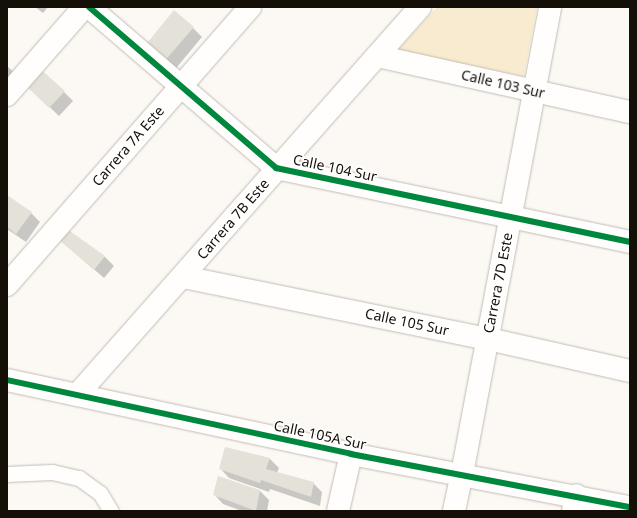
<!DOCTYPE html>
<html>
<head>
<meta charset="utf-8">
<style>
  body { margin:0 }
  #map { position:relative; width:637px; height:518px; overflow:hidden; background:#fcf9f4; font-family:"Noto Sans",sans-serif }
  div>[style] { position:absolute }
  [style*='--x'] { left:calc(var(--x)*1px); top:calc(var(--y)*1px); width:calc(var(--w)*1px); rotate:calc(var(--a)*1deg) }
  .green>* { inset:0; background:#f8ebcf }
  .shadow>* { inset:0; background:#0003 }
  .building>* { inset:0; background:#e4e1d9 }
  .roads { filter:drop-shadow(0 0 1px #c0bcb5) drop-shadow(0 0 1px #c0bcb5) }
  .service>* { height:15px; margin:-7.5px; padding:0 7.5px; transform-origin:7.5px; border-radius:7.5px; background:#fffefd }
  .minor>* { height:22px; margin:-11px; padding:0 11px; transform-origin:11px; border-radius:11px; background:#fffefd }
  .tertiary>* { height:22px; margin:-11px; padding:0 11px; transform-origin:11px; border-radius:11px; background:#fffefd }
  .cycleway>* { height:6px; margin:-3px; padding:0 3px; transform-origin:3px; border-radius:3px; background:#00873e }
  span { translate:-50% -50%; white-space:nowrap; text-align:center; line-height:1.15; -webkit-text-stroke:3px #fff; paint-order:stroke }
  .street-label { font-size:14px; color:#141007 }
  .frame { position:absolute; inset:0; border:8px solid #141007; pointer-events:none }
</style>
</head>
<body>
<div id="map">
  <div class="green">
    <div style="clip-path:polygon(437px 7px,537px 7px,524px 76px,397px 51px)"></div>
  </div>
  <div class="shadow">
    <div style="clip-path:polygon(35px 7px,48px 7px,43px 13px)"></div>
    <div style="clip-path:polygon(193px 28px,202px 37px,172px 73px,153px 57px)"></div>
    <div style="clip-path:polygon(7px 66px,17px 75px,7px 87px)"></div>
    <div style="clip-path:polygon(34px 92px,64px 92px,73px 101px,59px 116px)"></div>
    <div style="clip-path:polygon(7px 196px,31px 213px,40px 222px,26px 242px,7px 229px)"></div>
    <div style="clip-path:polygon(67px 230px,105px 257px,114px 266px,104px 278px,59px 239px)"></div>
    <div style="clip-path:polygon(226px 448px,270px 459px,279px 468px,277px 473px,313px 483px,322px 492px,320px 506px,270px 489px,269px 492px,229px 478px,220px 468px)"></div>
    <div style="clip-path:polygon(219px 477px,260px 491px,269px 500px,267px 511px,242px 511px,223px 504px,214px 494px)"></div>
  </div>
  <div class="building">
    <div style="clip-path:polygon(174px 10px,194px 27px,162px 64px,143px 48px)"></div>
    <div style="clip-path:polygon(38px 67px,65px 91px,49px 108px,23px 83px)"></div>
    <div style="clip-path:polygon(7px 195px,32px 212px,16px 234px,7px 227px)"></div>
    <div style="clip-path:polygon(67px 229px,105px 256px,94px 270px,58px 239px)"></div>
    <div style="clip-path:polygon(225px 447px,270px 458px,266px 469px,314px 482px,311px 497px,261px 480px,260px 483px,219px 469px)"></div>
    <div style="clip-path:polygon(218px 476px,260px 490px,256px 511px,213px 495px)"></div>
  </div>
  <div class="roads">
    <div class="service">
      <div style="--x:7;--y:474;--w:45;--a:-2.5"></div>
      <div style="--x:52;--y:472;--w:28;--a:13"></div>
      <div style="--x:79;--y:478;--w:26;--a:36"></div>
      <div style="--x:100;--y:493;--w:21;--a:59"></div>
    </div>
    <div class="minor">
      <div style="--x:89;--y:7;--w:247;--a:40.7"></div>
      <div style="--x:276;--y:168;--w:362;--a:11.8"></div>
      <div style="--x:377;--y:56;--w:259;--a:12.5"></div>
      <div style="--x:7;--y:95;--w:117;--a:-48.8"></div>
      <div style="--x:183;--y:277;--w:311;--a:11.5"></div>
      <div style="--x:488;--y:339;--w:146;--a:12.7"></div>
      <div style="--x:7;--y:285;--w:369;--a:-48.8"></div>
      <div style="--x:77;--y:395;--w:518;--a:-48.52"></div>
      <div style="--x:454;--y:511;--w:38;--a:-78"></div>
      <div style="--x:462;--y:474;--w:475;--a:-79.3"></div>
      <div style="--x:573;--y:511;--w:16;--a:-79"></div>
    </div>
    <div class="tertiary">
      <div style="--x:7;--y:380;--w:352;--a:12.1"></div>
      <div style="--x:351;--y:454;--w:284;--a:10.8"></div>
      <div style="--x:338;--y:511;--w:58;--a:-77.2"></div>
    </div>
  </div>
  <div class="cycleway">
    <div style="--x:89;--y:7;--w:247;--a:40.7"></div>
    <div style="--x:276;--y:168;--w:362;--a:11.8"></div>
    <div style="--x:7;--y:380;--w:352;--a:12.1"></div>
    <div style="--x:351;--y:454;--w:284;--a:10.8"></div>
  </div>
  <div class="street-label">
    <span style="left:503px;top:84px;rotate:13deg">Calle 103 Sur</span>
    <span style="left:128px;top:146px;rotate:-49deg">Carrera 7A Este</span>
    <span style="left:335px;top:168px;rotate:12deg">Calle 104 Sur</span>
    <span style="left:233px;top:219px;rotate:-49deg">Carrera 7B Este</span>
    <span style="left:498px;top:283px;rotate:-79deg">Carrera 7D Este</span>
    <span style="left:407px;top:322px;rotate:12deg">Calle 105 Sur</span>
    <span style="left:320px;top:435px;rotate:12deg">Calle 105A Sur</span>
  </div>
  <div class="frame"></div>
</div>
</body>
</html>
